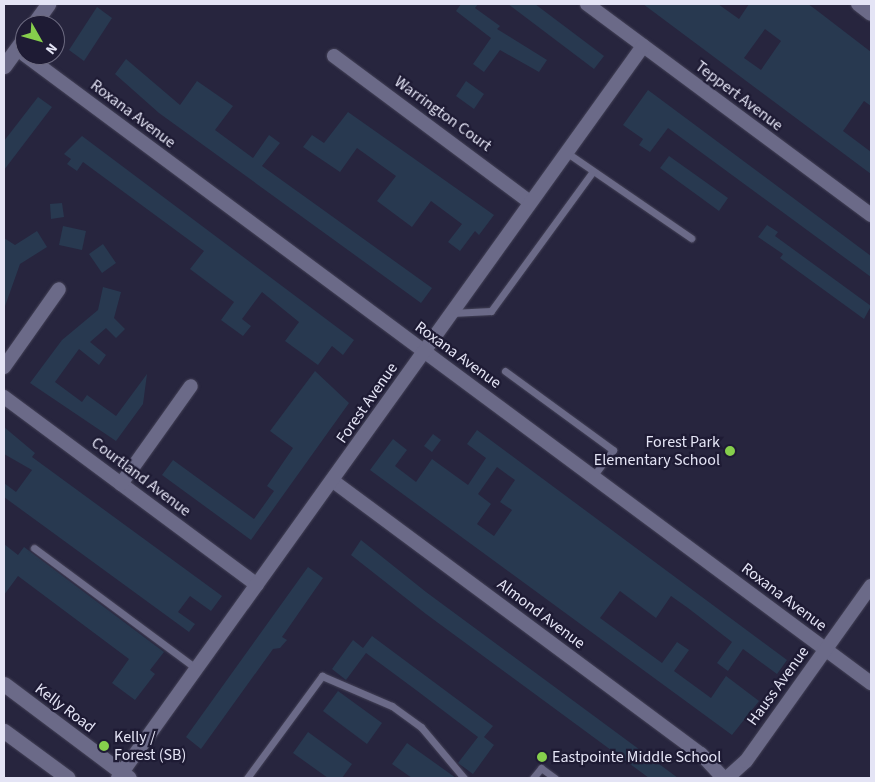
<!DOCTYPE html>
<html>
<head>
<meta charset="utf-8">
<style>
  body { margin:0 }
  #map { position:relative; width:875px; height:782px; overflow:hidden; background:#27253e; font-family:"Source Sans 3",sans-serif }
  div>[style] { position:absolute }
  [style*='--x'] { left:calc(var(--x)*1px); top:calc(var(--y)*1px); width:calc(var(--w)*1px); rotate:calc(var(--a)*1deg) }
  .building>* { inset:0; background:#283950 }
  .roads { filter:drop-shadow(0 0 1px #434156) drop-shadow(0 0 1px #434156) }
  .lane>* { height:7px; margin:-3.5px; padding:0 3.5px; transform-origin:3.5px; border-radius:3.5px; background:#6b6a88 }
  .street>* { height:14px; margin:-7px; padding:0 7px; transform-origin:7px; border-radius:7px; background:#6b6a88 }
  .secondary>* { height:15px; margin:-7.5px; padding:0 7.5px; transform-origin:7.5px; border-radius:7.5px; background:#6b6a88 }
  .dots>* { width:14px; height:14px; translate:-50% -50%; box-sizing:border-box; border:2px solid #1e1b34; border-radius:50% }
  span { translate:-50% -50%; white-space:nowrap; text-align:center; line-height:1.15; -webkit-text-stroke:4.5px #1e1b34; paint-order:stroke }
  .street-label { font-size:16px; color:#e4e4f5 }
  .poi-label { font-size:16px; color:#e4e4f5 }
  .right { translate:-100% -50%; text-align:right }
  .left { translate:0 -50%; text-align:left }
  .frame { position:absolute; inset:0; border:5px solid #e4e4f5; pointer-events:none }
  .north { position:absolute; left:15px; top:15px; width:50px; height:50px; box-sizing:border-box; background:#1e1b34; border:1px solid #6d6b81; border-radius:50%; rotate:128deg; font-size:14px; font-weight:700; line-height:20px; text-align:center; color:#e4e4f5 }
  .north::after { content:''; display:block; margin:auto; width:18px; height:22px; background:#86cf4c; clip-path:polygon(50% 0,100% 100%,50% 72%,0 100%) }
</style>
</head>
<body>
<div id="map">
  <div class="building">
    <div style="clip-path:polygon(461px 4px,478px 4px,475px 8px,500px 26px,497px 29px,547px 60px,539px 72px,500px 50px,484px 72px,473px 64px,491px 38px,456px 11px)"></div>
    <div style="clip-path:polygon(508px 4px,535px 4px,604px 56px,594px 69px)"></div>
    <div style="clip-path:polygon(evenodd,643px 4px,718px 4px,739px 19px,749px 4px,808px 4px,815px 9px,871px 52px,871px 106px,864px 101px,843px 131px,871px 152px,871px 174px,643px 4px,765px 29px,781px 41px,761px 70px,744px 58px,765px 29px)"></div>
    <div style="clip-path:polygon(97px 7px,112px 18px,84px 61px,69px 50px)"></div>
    <div style="clip-path:polygon(126px 59px,180px 105px,197px 81px,233px 106px,215px 130px,253px 158px,269px 135px,280px 143px,262px 166px,432px 288px,421px 303px,159px 113px,115px 74px)"></div>
    <div style="clip-path:polygon(466px 81px,484px 94px,474px 109px,456px 96px)"></div>
    <div style="clip-path:polygon(648px 90px,871px 256px,871px 277px,668px 128px,650px 152px,639px 145px,643px 139px,623px 125px)"></div>
    <div style="clip-path:polygon(38px 97px,52px 107px,4px 170px,4px 141px)"></div>
    <div style="clip-path:polygon(348px 112px,494px 215px,479px 235px,475px 231px,460px 251px,448px 242px,462px 224px,431px 201px,412px 227px,377px 201px,396px 176px,357px 148px,340px 172px,303px 147px,312px 135px,324px 143px)"></div>
    <div style="clip-path:polygon(82px 136px,354px 340px,343px 355px,332px 346px,318px 365px,285px 341px,299px 322px,262px 292px,242px 319px,251px 326px,243px 336px,221px 320px,234px 302px,190px 269px,204px 251px,83px 162px,77px 171px,67px 164px,71px 159px,64px 154px)"></div>
    <div style="clip-path:polygon(669px 156px,728px 198px,719px 211px,660px 168px)"></div>
    <div style="clip-path:polygon(62px 203px,64px 217px,51px 219px,50px 204px)"></div>
    <div style="clip-path:polygon(767px 225px,778px 232px,775px 236px,871px 306px,864px 319px,780px 258px,783px 254px,758px 237px)"></div>
    <div style="clip-path:polygon(63px 226px,86px 231px,82px 250px,59px 245px)"></div>
    <div style="clip-path:polygon(37px 231px,47px 247px,20px 264px,4px 309px,4px 238px,15px 245px)"></div>
    <div style="clip-path:polygon(103px 244px,116px 263px,102px 273px,89px 254px)"></div>
    <div style="clip-path:polygon(103px 287px,121px 292px,114px 318px,125px 329px,116px 338px,106px 328px,90px 342px,106px 355px,99px 365px,79px 349px,55px 382px,82px 402px,87px 395px,116px 416px,147px 374px,143px 404px,116px 441px,30px 383px,62px 340px,98px 310px)"></div>
    <div style="clip-path:polygon(315px 371px,349px 403px,251px 540px,162px 475px,173px 460px,254px 519px,274px 491px,267px 486px,293px 448px,270px 431px)"></div>
    <div style="clip-path:polygon(4px 427px,35px 453px,32px 457px,222px 596px,211px 611px,190px 596px,178px 612px,195px 624px,189px 632px,4px 497px,4px 483px,16px 492px,32px 470px,4px 454px)"></div>
    <div style="clip-path:polygon(evenodd,477px 430px,787px 660px,777px 674px,743px 649px,728px 671px,717px 663px,732px 642px,688px 608px,671px 596px,656px 618px,620px 591px,600px 618px,662px 663px,677px 642px,689px 650px,674px 671px,711px 698px,726px 676px,759px 701px,732px 735px,370px 470px,393px 439px,407px 450px,395px 466px,416px 482px,432px 459px,468px 485px,486px 458px,467px 444px,477px 430px,497px 467px,515px 480px,500px 502px,512px 510px,494px 536px,477px 524px,491px 504px,478px 494px,497px 467px)"></div>
    <div style="clip-path:polygon(433px 434px,441px 440px,432px 452px,424px 446px)"></div>
    <div style="clip-path:polygon(361px 540px,426px 592px,678px 778px,649px 778px,426px 614px,351px 555px)"></div>
    <div style="clip-path:polygon(4px 544px,18px 555px,24px 547px,164px 652px,150px 670px,155px 674px,135px 700px,112px 683px,129px 659px,18px 576px,4px 595px)"></div>
    <div style="clip-path:polygon(308px 567px,323px 578px,282px 637px,287px 640px,280px 648px,273px 649px,201px 749px,186px 737px)"></div>
    <div style="clip-path:polygon(372px 636px,493px 726px,484px 737px,494px 745px,473px 774px,458px 763px,478px 737px,416px 690px,366px 653px,346px 680px,332px 669px,353px 640px,363px 648px)"></div>
    <div style="clip-path:polygon(338px 691px,382px 723px,367px 744px,323px 711px)"></div>
    <div style="clip-path:polygon(308px 732px,352px 764px,342px 778px,328px 778px,293px 753px)"></div>
    <div style="clip-path:polygon(407px 743px,456px 778px,412px 778px,392px 764px)"></div>
  </div>
  <div class="roads">
    <div class="lane">
      <div style="--x:566;--y:152;--w:152;--a:34.5"></div>
      <div style="--x:452;--y:313;--w:39;--a:-3"></div>
      <div style="--x:491;--y:311;--w:173;--a:-53.9"></div>
      <div style="--x:505;--y:371;--w:134;--a:36.2"></div>
      <div style="--x:613;--y:450;--w:34;--a:127"></div>
      <div style="--x:34;--y:548;--w:203;--a:36.6"></div>
      <div style="--x:247;--y:778;--w:127;--a:-53.7"></div>
      <div style="--x:322;--y:676;--w:76;--a:23.2"></div>
      <div style="--x:392;--y:706;--w:36;--a:36"></div>
      <div style="--x:421;--y:727;--w:67;--a:49.9"></div>
      <div style="--x:533;--y:778;--w:13;--a:-51"></div>
      <div style="--x:541;--y:768;--w:17;--a:36"></div>
    </div>
    <div class="street">
      <div style="--x:587;--y:4;--w:354;--a:36.6"></div>
      <div style="--x:858;--y:4;--w:16;--a:38"></div>
      <div style="--x:25;--y:55;--w:1054;--a:36.59"></div>
      <div style="--x:334;--y:56;--w:244;--a:36.7"></div>
      <div style="--x:4;--y:367;--w:95;--a:-54.8"></div>
      <div style="--x:4;--y:397;--w:315;--a:36.6"></div>
      <div style="--x:333;--y:481;--w:458;--a:36.6"></div>
      <div style="--x:701;--y:754;--w:33;--a:47"></div>
      <div style="--x:121;--y:484;--w:120;--a:-54.5"></div>
      <div style="--x:118;--y:778;--w:901;--a:-54.35"></div>
      <div style="--x:727;--y:778;--w:25;--a:-42"></div>
      <div style="--x:746;--y:761;--w:215;--a:-54.5"></div>
    </div>
    <div class="secondary">
      <div style="--x:33;--y:25;--w:26;--a:-54"></div>
      <div style="--x:4;--y:66;--w:36;--a:-54"></div>
      <div style="--x:4;--y:684;--w:156;--a:36.9"></div>
      <div style="--x:4;--y:731;--w:79;--a:36.3"></div>
    </div>
  </div>
  <div class="dots">
    <div style="left:730px;top:451px;background:#86cf4c"></div>
    <div style="left:104px;top:746px;background:#86cf4c"></div>
    <div style="left:542px;top:757px;background:#86cf4c"></div>
  </div>
  <div class="street-label">
    <span style="left:739px;top:96px;rotate:37deg">Teppert Avenue</span>
    <span style="left:133px;top:114px;rotate:37deg">Roxana Avenue</span>
    <span style="left:443px;top:114px;rotate:36deg">Warrington Court</span>
    <span style="left:458px;top:355px;rotate:36deg">Roxana Avenue</span>
    <span style="left:367px;top:403px;rotate:-55deg">Forest Avenue</span>
    <span style="left:141px;top:477px;rotate:37deg">Courtland Avenue</span>
    <span style="left:784px;top:597px;rotate:37deg">Roxana Avenue</span>
    <span style="left:541px;top:614px;rotate:37deg">Almond Avenue</span>
    <span style="left:778px;top:686px;rotate:-54deg">Hauss Avenue</span>
    <span style="left:65px;top:708px;rotate:37deg">Kelly Road</span>
  </div>
  <div class="poi-label">
    <span class="right" style="left:720px;top:451px">Forest Park<br>Elementary School</span>
    <span class="left" style="left:114px;top:746px">Kelly /<br>Forest (SB)</span>
    <span class="left" style="left:552px;top:757px">Eastpointe Middle School</span>
  </div>
  <div class="frame"></div>
  <div class="north">N</div>
</div>
</body>
</html>
